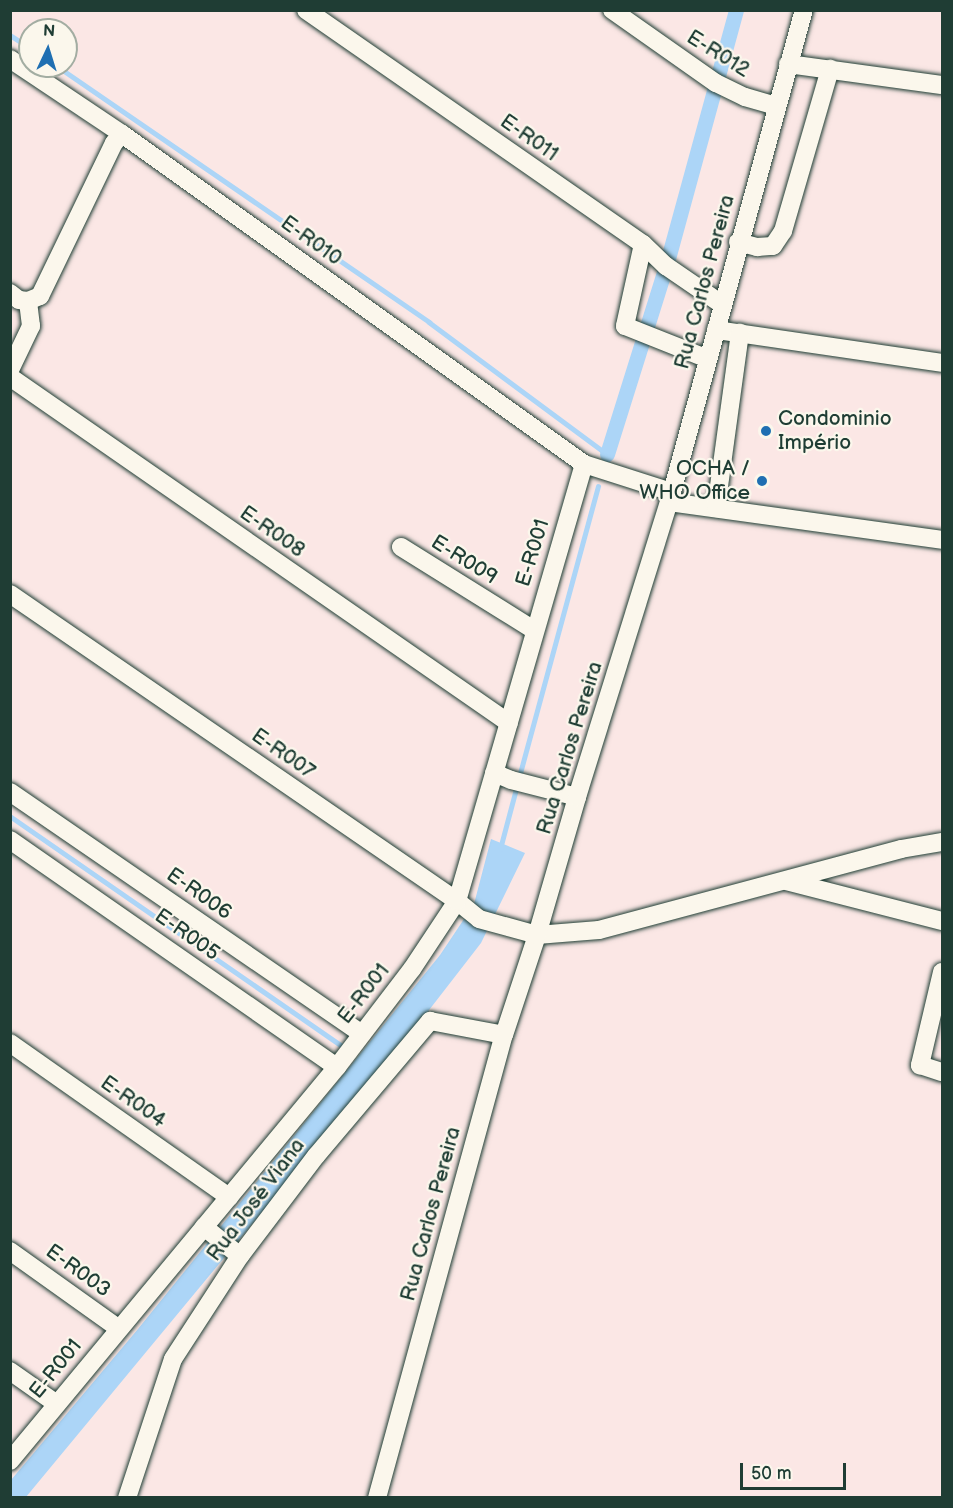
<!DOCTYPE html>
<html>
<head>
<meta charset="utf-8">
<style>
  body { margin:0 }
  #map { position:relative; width:953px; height:1508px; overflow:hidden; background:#fbe7e5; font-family:"Balsamiq Sans",sans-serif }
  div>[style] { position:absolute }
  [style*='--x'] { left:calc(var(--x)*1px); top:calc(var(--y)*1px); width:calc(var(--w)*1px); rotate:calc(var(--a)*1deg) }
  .water>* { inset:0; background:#acd5f7 }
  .stream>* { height:4.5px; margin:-2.25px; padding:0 2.25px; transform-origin:2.25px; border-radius:2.25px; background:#acd5f7 }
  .canal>* { height:15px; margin:-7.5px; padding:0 7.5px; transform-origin:7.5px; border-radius:7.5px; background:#acd5f7 }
  .roads { filter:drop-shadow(0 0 2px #1f3d34) drop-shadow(0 0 2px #1f3d34) }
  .minor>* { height:18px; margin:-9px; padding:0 9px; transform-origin:9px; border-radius:9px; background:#fbf7ec }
  .dots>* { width:16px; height:16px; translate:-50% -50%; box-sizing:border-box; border:3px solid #fbf7ec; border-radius:50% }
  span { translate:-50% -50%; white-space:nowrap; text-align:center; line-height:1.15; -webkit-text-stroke:4.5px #fbf7ec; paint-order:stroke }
  .street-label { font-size:21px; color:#1f3d34 }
  .poi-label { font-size:21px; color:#1f3d34 }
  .left { translate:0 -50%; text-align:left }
  .right { translate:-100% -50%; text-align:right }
  .frame { position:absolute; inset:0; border:12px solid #1f3d34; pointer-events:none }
  .north { position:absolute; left:18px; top:18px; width:60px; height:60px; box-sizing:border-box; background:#fbf7ec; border:2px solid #a3ada2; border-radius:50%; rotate:4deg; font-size:16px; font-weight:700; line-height:24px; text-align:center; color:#1f3d34 }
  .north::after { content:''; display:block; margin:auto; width:21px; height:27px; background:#1f6fb2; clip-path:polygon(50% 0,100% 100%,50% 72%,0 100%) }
  .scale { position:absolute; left:740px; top:1463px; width:106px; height:27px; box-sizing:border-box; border:3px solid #1f3d34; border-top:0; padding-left:8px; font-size:18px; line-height:21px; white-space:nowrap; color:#1f3d34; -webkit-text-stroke:4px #fbf7ec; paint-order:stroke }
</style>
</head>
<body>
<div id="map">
  <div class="water">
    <div style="clip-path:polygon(491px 839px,525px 853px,481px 943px,426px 1014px,26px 1497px,11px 1498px,11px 1480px,138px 1329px,440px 955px,474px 904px)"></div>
  </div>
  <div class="stream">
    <div style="--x:10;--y:35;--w:24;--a:33"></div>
    <div style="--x:57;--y:66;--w:452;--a:34.5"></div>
    <div style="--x:429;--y:322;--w:222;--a:36.6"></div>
    <div style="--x:519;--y:777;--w:301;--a:-74.8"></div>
    <div style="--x:10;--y:816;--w:409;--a:34.7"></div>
    <div style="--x:500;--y:849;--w:66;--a:-75.1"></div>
  </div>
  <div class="canal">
    <div style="--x:607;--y:454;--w:197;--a:-72.6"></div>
    <div style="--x:666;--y:266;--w:265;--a:-74.7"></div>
  </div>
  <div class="roads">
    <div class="minor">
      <div style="--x:306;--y:10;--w:410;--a:34.8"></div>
      <div style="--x:643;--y:244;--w:32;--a:44"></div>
      <div style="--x:666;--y:266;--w:69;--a:34.4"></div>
      <div style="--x:612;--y:10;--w:127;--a:35.1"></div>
      <div style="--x:716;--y:83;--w:32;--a:26"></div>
      <div style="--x:745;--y:97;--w:32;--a:16"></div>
      <div style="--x:10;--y:59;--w:135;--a:33.8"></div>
      <div style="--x:122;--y:134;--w:568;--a:35.54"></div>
      <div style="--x:584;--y:464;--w:92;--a:17.7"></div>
      <div style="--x:788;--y:64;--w:155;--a:7.8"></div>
      <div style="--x:738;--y:242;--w:20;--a:15"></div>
      <div style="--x:757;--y:247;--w:16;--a:-4"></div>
      <div style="--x:773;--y:246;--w:18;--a:-56"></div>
      <div style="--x:783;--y:231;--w:169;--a:-73.8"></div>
      <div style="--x:643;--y:244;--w:84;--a:102.4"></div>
      <div style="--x:625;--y:326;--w:89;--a:21.7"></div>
      <div style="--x:10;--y:293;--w:11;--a:38"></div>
      <div style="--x:19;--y:300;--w:9;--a:6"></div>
      <div style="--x:28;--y:301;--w:13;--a:-23"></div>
      <div style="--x:40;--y:296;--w:170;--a:-64.2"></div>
      <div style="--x:114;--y:143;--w:12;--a:-48"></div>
      <div style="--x:716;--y:330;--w:228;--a:8.3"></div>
      <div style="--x:10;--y:370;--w:49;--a:-64.5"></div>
      <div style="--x:31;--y:326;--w:25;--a:-97"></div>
      <div style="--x:10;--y:377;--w:607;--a:34.74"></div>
      <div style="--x:669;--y:502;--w:276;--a:7.9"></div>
      <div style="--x:716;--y:508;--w:177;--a:-82.2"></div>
      <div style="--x:401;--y:547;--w:157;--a:32"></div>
      <div style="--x:10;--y:594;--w:542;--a:34.48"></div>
      <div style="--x:457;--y:901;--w:28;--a:39"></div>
      <div style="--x:479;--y:919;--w:60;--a:15.4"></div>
      <div style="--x:537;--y:935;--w:62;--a:-4.6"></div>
      <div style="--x:599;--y:930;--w:313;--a:-15"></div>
      <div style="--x:901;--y:849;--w:42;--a:-9.7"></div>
      <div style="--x:494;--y:773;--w:18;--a:22"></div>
      <div style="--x:511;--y:780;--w:68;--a:14.4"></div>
      <div style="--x:10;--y:792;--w:427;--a:34.5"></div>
      <div style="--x:10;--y:840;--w:398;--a:34.8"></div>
      <div style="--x:786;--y:881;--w:161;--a:14.4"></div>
      <div style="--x:942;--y:972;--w:96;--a:103.3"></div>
      <div style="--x:920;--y:1065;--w:23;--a:18"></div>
      <div style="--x:10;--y:1043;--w:268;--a:35.1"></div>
      <div style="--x:204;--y:1227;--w:46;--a:38.9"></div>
      <div style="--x:10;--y:1251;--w:133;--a:35.5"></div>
      <div style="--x:10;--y:1371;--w:57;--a:35.1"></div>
      <div style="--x:10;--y:1461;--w:512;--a:-50.31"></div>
      <div style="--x:337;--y:1067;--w:123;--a:-52.6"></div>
      <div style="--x:412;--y:969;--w:82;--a:-56.5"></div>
      <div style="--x:457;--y:901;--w:455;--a:-73.8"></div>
      <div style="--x:127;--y:1498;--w:146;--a:-71.7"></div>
      <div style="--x:173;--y:1359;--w:123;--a:-57"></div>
      <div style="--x:240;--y:1256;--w:126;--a:-52.8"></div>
      <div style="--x:316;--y:1156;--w:177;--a:-49.8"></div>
      <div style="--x:430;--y:1021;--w:75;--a:10.7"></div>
      <div style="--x:377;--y:1498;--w:480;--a:-74.7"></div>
      <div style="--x:504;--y:1035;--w:105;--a:-71.7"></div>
      <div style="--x:537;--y:935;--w:144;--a:-73.8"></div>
      <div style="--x:577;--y:797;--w:319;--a:-72.7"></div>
      <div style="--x:672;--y:492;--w:500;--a:-74.7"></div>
    </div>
  </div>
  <div class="dots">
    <div style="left:766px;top:431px;background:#1f6fb2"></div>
    <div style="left:762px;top:481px;background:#1f6fb2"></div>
  </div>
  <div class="street-label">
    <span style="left:718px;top:54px;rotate:32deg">E-R012</span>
    <span style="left:529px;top:138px;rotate:35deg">E-R011</span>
    <span style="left:311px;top:241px;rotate:36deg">E-R010</span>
    <span style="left:705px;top:282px;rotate:-75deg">Rua Carlos Pereira</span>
    <span style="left:272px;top:532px;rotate:35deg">E-R008</span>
    <span style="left:533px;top:553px;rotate:-73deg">E-R001</span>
    <span style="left:464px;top:560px;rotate:32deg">E-R009</span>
    <span style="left:570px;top:748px;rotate:-73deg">Rua Carlos Pereira</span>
    <span style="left:283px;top:754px;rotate:35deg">E-R007</span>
    <span style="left:199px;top:894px;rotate:35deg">E-R006</span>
    <span style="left:187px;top:935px;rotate:35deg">E-R005</span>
    <span style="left:364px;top:994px;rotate:-52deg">E-R001</span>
    <span style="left:133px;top:1102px;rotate:35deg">E-R004</span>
    <span style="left:256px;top:1200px;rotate:-53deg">Rua José Viana</span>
    <span style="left:431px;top:1214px;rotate:-75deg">Rua Carlos Pereira</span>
    <span style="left:78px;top:1271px;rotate:36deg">E-R003</span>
    <span style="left:56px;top:1369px;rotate:-51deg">E-R001</span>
  </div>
  <div class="poi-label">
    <span class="left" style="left:778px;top:431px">Condominio<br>Império</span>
    <span class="right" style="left:750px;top:481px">OCHA /<br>WHO Office</span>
  </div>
  <div class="frame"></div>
  <div class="north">N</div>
  <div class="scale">50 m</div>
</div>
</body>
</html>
